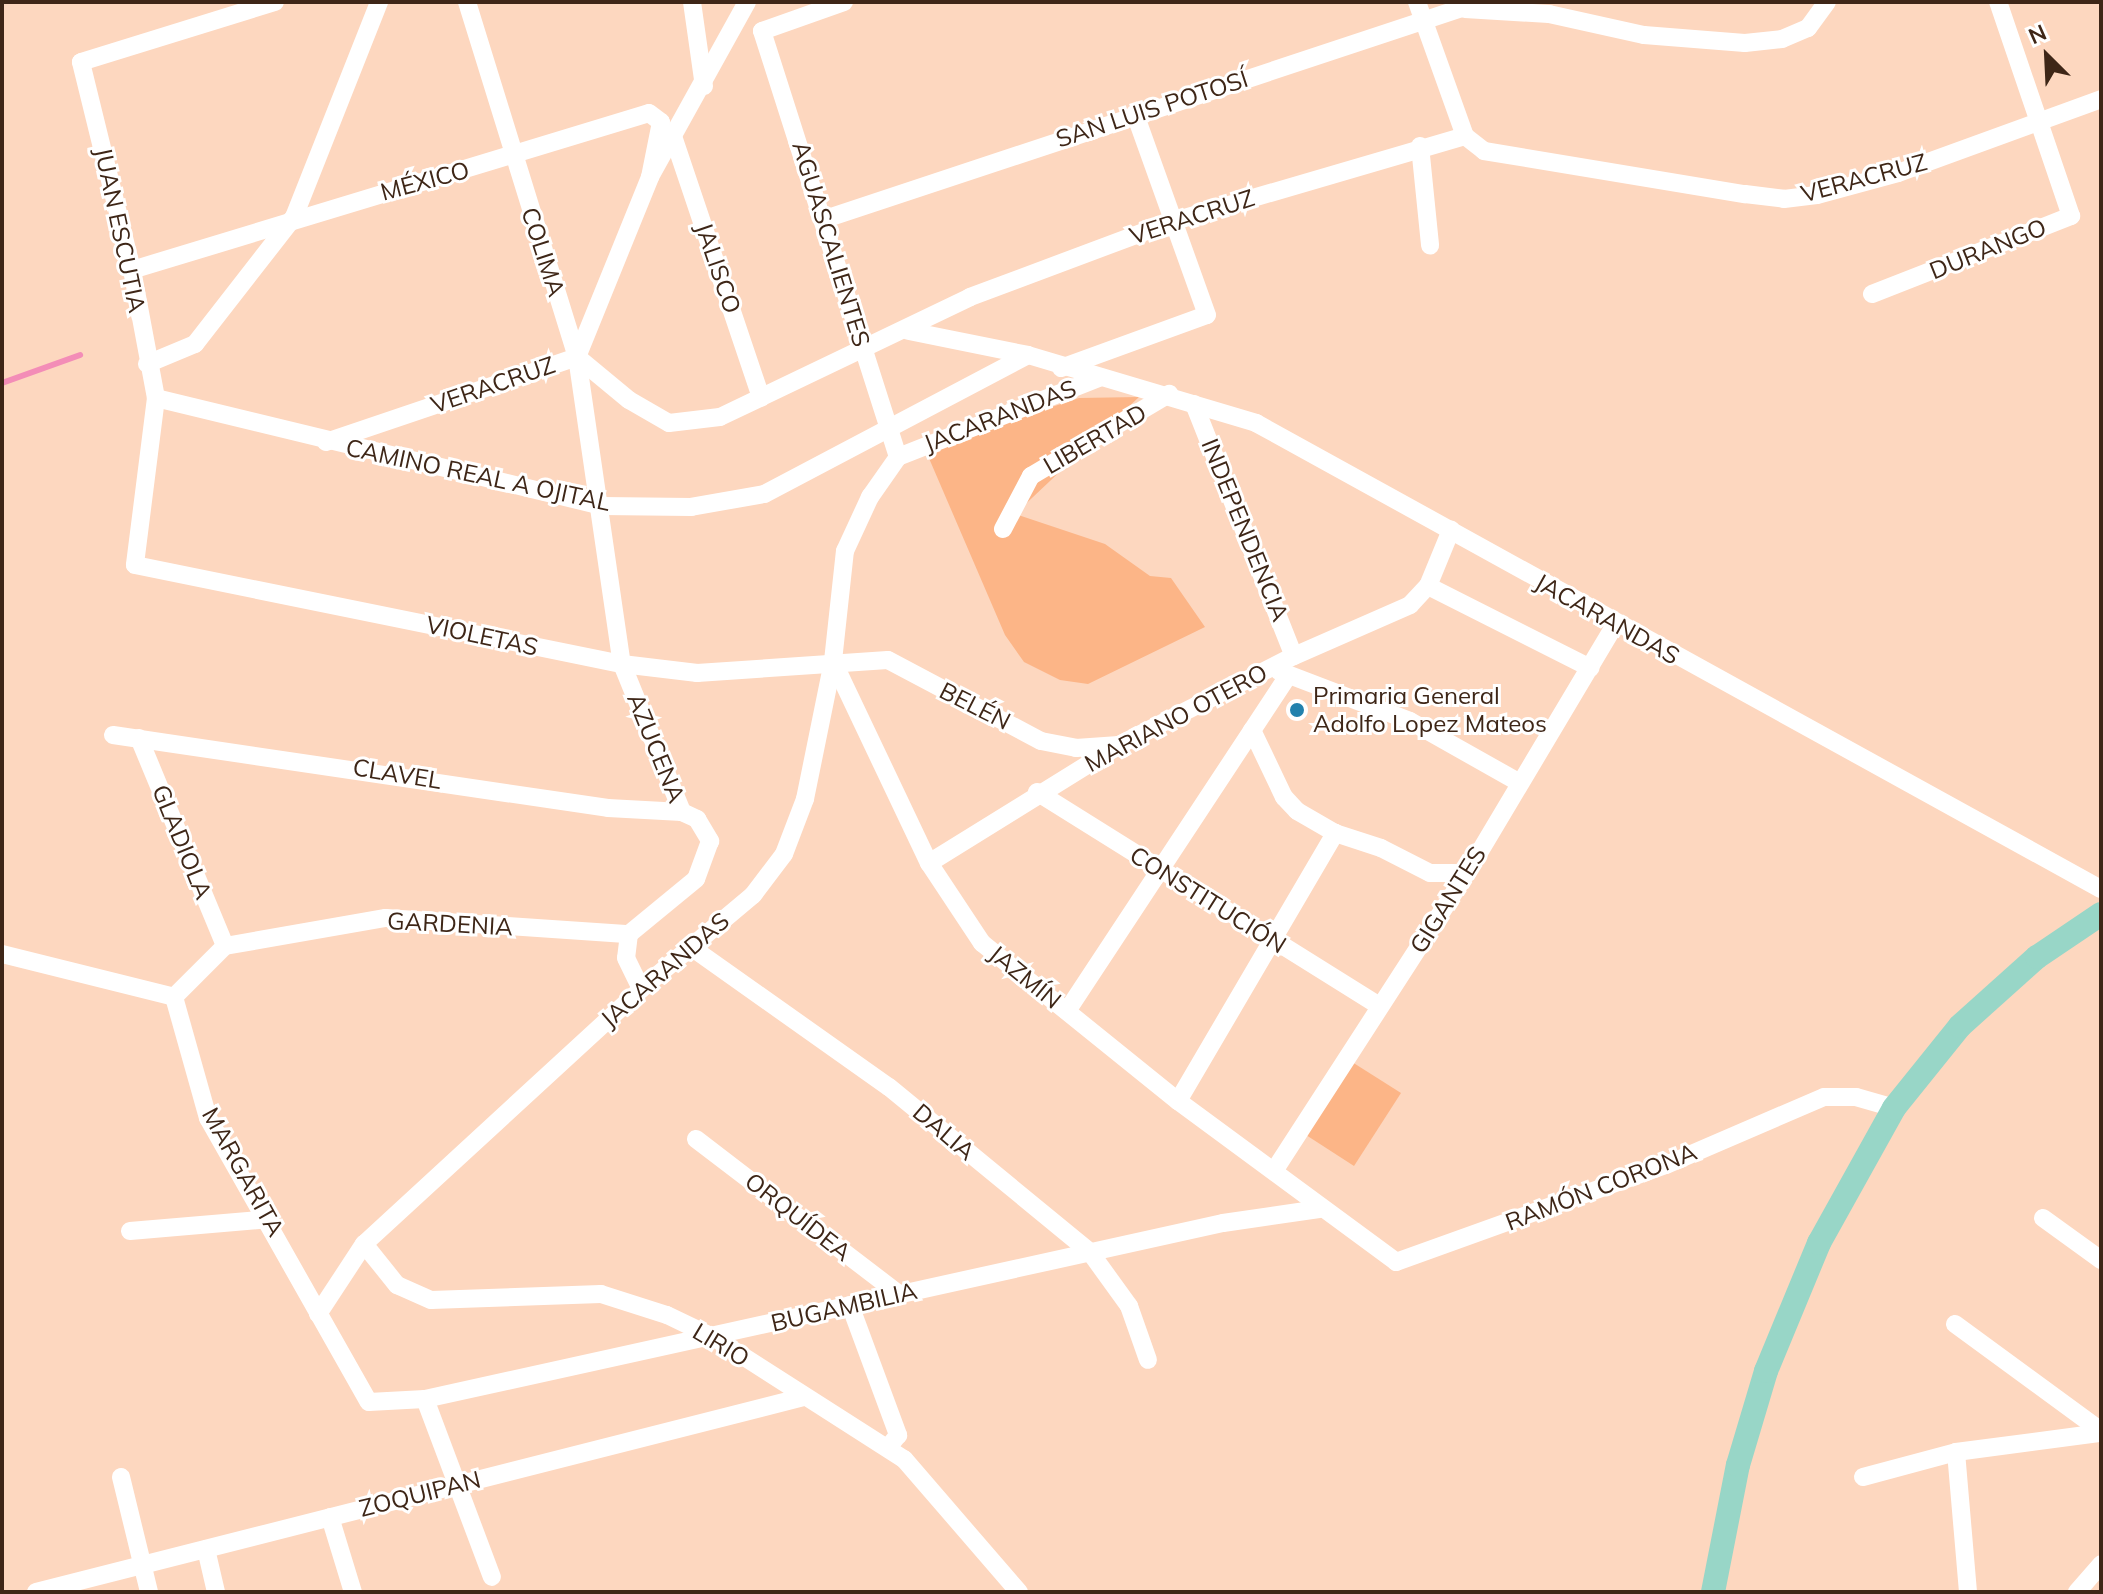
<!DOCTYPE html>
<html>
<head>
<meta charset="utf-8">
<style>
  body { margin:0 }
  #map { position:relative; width:2103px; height:1594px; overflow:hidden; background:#fdd7bf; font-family:Mulish,sans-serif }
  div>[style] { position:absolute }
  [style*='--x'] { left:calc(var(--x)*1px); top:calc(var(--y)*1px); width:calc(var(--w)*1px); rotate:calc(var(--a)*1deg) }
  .green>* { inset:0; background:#fcb587 }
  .stream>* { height:6px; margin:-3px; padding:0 3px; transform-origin:3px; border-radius:3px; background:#f38db7 }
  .minor>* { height:18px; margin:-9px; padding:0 9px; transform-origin:9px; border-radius:9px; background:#fff }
  .major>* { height:24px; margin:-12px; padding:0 12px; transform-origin:12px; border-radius:12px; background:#98d6c7 }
  .dots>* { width:22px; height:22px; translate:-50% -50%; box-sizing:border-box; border:4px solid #fff; border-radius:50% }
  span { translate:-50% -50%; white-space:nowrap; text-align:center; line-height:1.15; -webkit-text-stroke:6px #fff; paint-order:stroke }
  .street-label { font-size:24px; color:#3e2617 }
  .poi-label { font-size:24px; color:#3e2617 }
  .left { translate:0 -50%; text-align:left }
  .frame { position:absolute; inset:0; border:4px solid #3e2617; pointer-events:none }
  .north { position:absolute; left:2007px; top:16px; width:80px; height:80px; -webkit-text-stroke:6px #fff; paint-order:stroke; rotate:336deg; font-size:22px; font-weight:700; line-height:32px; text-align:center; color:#3e2617 }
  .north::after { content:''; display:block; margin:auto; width:28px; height:36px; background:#3e2617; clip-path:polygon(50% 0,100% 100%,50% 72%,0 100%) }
</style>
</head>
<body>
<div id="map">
  <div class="green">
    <div style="clip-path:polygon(1139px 397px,1015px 514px,1105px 544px,1150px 576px,1171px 578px,1205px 627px,1088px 684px,1060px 680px,1024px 662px,1005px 635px,925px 449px,1079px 398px)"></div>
    <div style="clip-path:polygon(1352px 1062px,1401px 1093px,1354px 1166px,1306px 1135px)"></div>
  </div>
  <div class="stream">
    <div style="--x:2;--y:383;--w:83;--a:-19.7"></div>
  </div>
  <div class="minor">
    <div style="--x:467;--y:2;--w:372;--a:72.8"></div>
    <div style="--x:577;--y:357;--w:310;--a:81.7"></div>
    <div style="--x:622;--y:664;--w:160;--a:67.9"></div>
    <div style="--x:682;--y:812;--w:17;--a:25"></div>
    <div style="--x:697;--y:819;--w:26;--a:59"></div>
    <div style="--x:710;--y:841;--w:40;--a:110.2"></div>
    <div style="--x:696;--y:879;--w:87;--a:140.6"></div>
    <div style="--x:629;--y:934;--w:24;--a:97"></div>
    <div style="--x:626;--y:958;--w:34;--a:64"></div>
    <div style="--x:692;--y:2;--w:85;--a:81.9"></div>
    <div style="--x:844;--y:2;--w:87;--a:160.5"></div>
    <div style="--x:762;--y:31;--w:447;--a:72.3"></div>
    <div style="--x:1417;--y:2;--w:142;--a:70.3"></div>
    <div style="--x:1465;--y:136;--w:24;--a:38"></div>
    <div style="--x:1484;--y:151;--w:265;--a:9.4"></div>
    <div style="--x:1745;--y:194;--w:39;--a:7"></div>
    <div style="--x:1784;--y:199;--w:33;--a:-7"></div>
    <div style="--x:1817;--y:195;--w:84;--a:-15.2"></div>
    <div style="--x:1898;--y:173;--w:216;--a:-20"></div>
    <div style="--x:1465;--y:9;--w:84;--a:3.4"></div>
    <div style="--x:1549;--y:14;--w:97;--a:12.5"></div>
    <div style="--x:1644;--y:35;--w:101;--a:4.5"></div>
    <div style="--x:1745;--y:43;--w:37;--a:-6"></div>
    <div style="--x:1782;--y:39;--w:28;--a:-23"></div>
    <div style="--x:1808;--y:28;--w:32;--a:-54"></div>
    <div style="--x:674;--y:139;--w:273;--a:71.4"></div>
    <div style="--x:1420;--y:146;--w:100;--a:84.2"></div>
    <div style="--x:825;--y:219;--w:690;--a:-18.33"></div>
    <div style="--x:132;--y:270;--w:540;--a:-16.89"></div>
    <div style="--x:649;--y:113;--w:15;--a:37"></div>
    <div style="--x:661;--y:122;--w:56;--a:101.3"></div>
    <div style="--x:1872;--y:294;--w:214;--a:-21.4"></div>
    <div style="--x:2071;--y:216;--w:226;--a:-108.8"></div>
    <div style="--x:909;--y:331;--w:121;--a:11.4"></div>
    <div style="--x:1028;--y:355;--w:238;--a:16.6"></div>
    <div style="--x:1256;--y:423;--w:965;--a:28.88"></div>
    <div style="--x:1028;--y:355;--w:298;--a:152.2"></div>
    <div style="--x:764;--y:494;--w:74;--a:169.9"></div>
    <div style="--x:691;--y:507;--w:89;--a:-179.4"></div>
    <div style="--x:602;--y:506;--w:459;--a:-166.4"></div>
    <div style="--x:156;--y:398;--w:168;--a:97.2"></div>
    <div style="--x:135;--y:565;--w:497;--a:11.5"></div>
    <div style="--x:622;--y:664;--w:76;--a:6.8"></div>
    <div style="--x:697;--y:673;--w:191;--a:-3.9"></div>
    <div style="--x:888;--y:660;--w:173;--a:27.9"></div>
    <div style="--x:1041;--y:741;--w:36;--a:11"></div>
    <div style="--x:1076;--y:748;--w:43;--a:-4"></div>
    <div style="--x:577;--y:357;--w:67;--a:39.6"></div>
    <div style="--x:629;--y:400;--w:46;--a:29.9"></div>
    <div style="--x:669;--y:423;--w:51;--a:-6.7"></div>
    <div style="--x:720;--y:417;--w:277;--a:-25.6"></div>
    <div style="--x:970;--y:297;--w:215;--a:-20.5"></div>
    <div style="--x:1171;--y:222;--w:306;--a:-16.3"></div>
    <div style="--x:577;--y:357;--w:194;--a:-67.9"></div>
    <div style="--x:650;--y:177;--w:200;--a:-61"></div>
    <div style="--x:147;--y:364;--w:52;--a:-22.6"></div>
    <div style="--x:195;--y:344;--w:161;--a:-52.1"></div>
    <div style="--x:294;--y:217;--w:231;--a:-68.4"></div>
    <div style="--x:1061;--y:368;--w:155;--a:-20"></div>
    <div style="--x:1207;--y:315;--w:214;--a:-109.7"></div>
    <div style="--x:156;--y:398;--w:130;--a:-100.6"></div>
    <div style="--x:132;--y:270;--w:214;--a:-103.8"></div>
    <div style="--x:81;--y:62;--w:203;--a:-17.2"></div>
    <div style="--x:1194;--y:404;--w:271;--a:68.4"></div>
    <div style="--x:326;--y:442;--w:265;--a:-18.7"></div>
    <div style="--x:1003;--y:529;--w:60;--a:-62.2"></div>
    <div style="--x:1031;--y:476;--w:161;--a:-30.7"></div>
    <div style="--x:1428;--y:586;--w:182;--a:26.8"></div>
    <div style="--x:833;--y:661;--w:224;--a:64.6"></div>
    <div style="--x:929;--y:863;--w:96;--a:56.5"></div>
    <div style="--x:982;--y:943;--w:252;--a:38.9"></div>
    <div style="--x:1178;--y:1101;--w:271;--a:36.4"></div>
    <div style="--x:1396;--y:1262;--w:287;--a:-19.8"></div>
    <div style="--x:1666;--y:1165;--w:172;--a:-23.3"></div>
    <div style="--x:1824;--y:1097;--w:32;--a:0"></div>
    <div style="--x:1856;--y:1097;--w:40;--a:16"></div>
    <div style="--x:1279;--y:671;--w:140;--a:20.9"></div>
    <div style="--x:1410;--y:721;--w:126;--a:29.4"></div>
    <div style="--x:1252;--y:730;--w:74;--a:64.5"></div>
    <div style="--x:1284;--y:797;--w:19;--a:47"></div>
    <div style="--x:1297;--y:811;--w:44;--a:30.1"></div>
    <div style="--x:1335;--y:833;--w:48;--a:18.1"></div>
    <div style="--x:1381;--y:848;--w:55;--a:27"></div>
    <div style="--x:1430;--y:873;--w:37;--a:0"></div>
    <div style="--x:113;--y:735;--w:500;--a:8.39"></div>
    <div style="--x:608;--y:808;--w:74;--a:3.1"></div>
    <div style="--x:139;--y:738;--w:225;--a:67.5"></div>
    <div style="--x:1037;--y:792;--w:404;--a:32"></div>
    <div style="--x:929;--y:863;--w:224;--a:-31.8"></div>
    <div style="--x:1119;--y:745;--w:196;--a:-27"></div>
    <div style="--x:1294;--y:656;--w:127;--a:-23.7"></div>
    <div style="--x:1410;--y:605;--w:26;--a:-47"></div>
    <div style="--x:1428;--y:586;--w:61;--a:-67.7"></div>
    <div style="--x:225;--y:946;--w:72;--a:135"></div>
    <div style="--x:174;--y:997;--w:126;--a:74.3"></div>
    <div style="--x:208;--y:1118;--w:326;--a:60.5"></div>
    <div style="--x:369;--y:1402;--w:56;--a:-3.1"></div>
    <div style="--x:425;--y:1399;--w:817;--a:-12.44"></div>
    <div style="--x:1223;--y:1223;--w:97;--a:-8.3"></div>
    <div style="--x:225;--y:946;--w:163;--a:-9.9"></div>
    <div style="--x:386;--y:918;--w:244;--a:3.8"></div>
    <div style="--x:691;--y:947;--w:242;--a:35.3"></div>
    <div style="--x:889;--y:1087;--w:260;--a:39.4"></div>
    <div style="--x:1090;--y:1252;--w:67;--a:54.2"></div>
    <div style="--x:1129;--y:1306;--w:57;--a:70.6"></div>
    <div style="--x:2;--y:954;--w:177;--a:14"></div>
    <div style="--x:1067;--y:1011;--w:400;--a:-56.6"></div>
    <div style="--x:1178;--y:1101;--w:311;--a:-59.6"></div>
    <div style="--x:696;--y:1139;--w:255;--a:37.4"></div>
    <div style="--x:1274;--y:1171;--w:355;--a:-57.1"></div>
    <div style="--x:1467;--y:873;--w:289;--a:-59.2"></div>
    <div style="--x:2043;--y:1218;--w:72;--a:35.9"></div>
    <div style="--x:130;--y:1231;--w:140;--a:-4.9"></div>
    <div style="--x:364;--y:1244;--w:53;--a:51.2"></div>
    <div style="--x:397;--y:1285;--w:37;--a:24"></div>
    <div style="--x:431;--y:1300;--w:170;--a:-2"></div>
    <div style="--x:601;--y:1294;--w:69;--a:17.7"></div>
    <div style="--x:667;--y:1315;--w:51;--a:25.6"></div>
    <div style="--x:713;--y:1337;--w:227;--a:32.6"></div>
    <div style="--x:904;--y:1459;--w:176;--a:49.2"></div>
    <div style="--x:850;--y:1305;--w:139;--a:69.7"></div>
    <div style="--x:898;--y:1435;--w:16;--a:128"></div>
    <div style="--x:318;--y:1314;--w:84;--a:-56.7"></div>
    <div style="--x:364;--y:1244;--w:377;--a:-42.6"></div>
    <div style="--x:641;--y:989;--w:146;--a:-40"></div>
    <div style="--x:753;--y:895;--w:51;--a:-52.9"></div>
    <div style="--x:784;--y:854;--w:59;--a:-69.1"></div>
    <div style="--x:805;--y:799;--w:141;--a:-78.5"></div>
    <div style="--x:833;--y:661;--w:111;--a:-83.8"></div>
    <div style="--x:845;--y:551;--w:60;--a:-65.2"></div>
    <div style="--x:870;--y:497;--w:49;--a:-55"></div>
    <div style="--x:898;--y:457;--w:216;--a:-21.5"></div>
    <div style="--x:1955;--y:1324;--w:181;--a:36.2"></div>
    <div style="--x:425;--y:1399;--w:190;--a:69.4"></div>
    <div style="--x:1956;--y:1452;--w:141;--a:85.1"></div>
    <div style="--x:121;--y:1477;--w:118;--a:76.3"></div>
    <div style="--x:1863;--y:1477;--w:96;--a:-15"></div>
    <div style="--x:1956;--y:1452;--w:146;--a:-7.5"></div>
    <div style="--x:330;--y:1517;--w:78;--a:73"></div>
    <div style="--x:206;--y:1549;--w:44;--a:76.9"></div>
    <div style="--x:36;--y:1592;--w:792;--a:-14.25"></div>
    <div style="--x:2077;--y:1592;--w:37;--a:-49"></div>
  </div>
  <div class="major">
    <div style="--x:1713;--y:1592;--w:129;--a:-78.9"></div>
    <div style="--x:1738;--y:1465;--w:98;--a:-73.4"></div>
    <div style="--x:1766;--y:1371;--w:139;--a:-67.5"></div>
    <div style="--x:1819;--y:1243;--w:154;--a:-60.9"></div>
    <div style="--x:1894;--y:1108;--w:105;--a:-51.2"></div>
    <div style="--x:1960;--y:1026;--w:103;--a:-41.9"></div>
    <div style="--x:2037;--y:957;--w:77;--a:-33.9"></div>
  </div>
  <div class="dots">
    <div style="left:1297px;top:710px;background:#2281ad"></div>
  </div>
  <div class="street-label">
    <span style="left:1152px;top:109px;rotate:-18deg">SAN LUIS POTOSÍ</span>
    <span style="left:1864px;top:178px;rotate:-15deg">VERACRUZ</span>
    <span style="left:425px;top:181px;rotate:-15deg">MÉXICO</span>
    <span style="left:1192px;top:217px;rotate:-18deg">VERACRUZ</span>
    <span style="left:120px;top:230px;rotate:78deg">JUAN ESCUTIA</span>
    <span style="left:831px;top:244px;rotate:73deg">AGUASCALIENTES</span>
    <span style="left:1988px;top:249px;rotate:-22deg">DURANGO</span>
    <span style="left:543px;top:252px;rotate:72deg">COLIMA</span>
    <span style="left:718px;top:268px;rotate:71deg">JALISCO</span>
    <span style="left:493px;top:385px;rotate:-19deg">VERACRUZ</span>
    <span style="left:1000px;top:416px;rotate:-21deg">JACARANDAS</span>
    <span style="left:1095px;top:439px;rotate:-30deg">LIBERTAD</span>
    <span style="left:478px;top:475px;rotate:12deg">CAMINO REAL A OJITAL</span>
    <span style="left:1245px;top:530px;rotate:68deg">INDEPENDENCIA</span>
    <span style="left:1607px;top:619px;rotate:29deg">JACARANDAS</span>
    <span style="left:482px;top:636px;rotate:12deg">VIOLETAS</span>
    <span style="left:975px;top:706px;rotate:27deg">BELÉN</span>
    <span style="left:1176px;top:718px;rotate:-28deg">MARIANO OTERO</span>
    <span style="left:656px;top:748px;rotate:68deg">AZUCENA</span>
    <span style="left:397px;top:774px;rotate:9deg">CLAVEL</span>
    <span style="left:182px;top:842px;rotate:68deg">GLADIOLA</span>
    <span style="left:1208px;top:900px;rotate:32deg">CONSTITUCIÓN</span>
    <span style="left:1448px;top:900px;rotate:-58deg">GIGANTES</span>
    <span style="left:450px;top:924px;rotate:3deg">GARDENIA</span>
    <span style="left:665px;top:970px;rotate:-41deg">JACARANDAS</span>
    <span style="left:1025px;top:977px;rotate:39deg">JAZMÍN</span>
    <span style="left:944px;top:1132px;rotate:40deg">DALIA</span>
    <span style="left:243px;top:1172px;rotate:61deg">MARGARITA</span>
    <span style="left:1601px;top:1187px;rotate:-21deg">RAMÓN CORONA</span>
    <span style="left:798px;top:1217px;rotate:38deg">ORQUÍDEA</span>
    <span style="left:844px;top:1307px;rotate:-13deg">BUGAMBILIA</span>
    <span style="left:721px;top:1345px;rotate:31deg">LIRIO</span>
    <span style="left:420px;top:1494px;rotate:-14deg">ZOQUIPAN</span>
  </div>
  <div class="poi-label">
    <span class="left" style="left:1313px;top:710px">Primaria General<br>Adolfo Lopez Mateos</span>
  </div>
  <div class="frame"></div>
  <div class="north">N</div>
</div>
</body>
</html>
